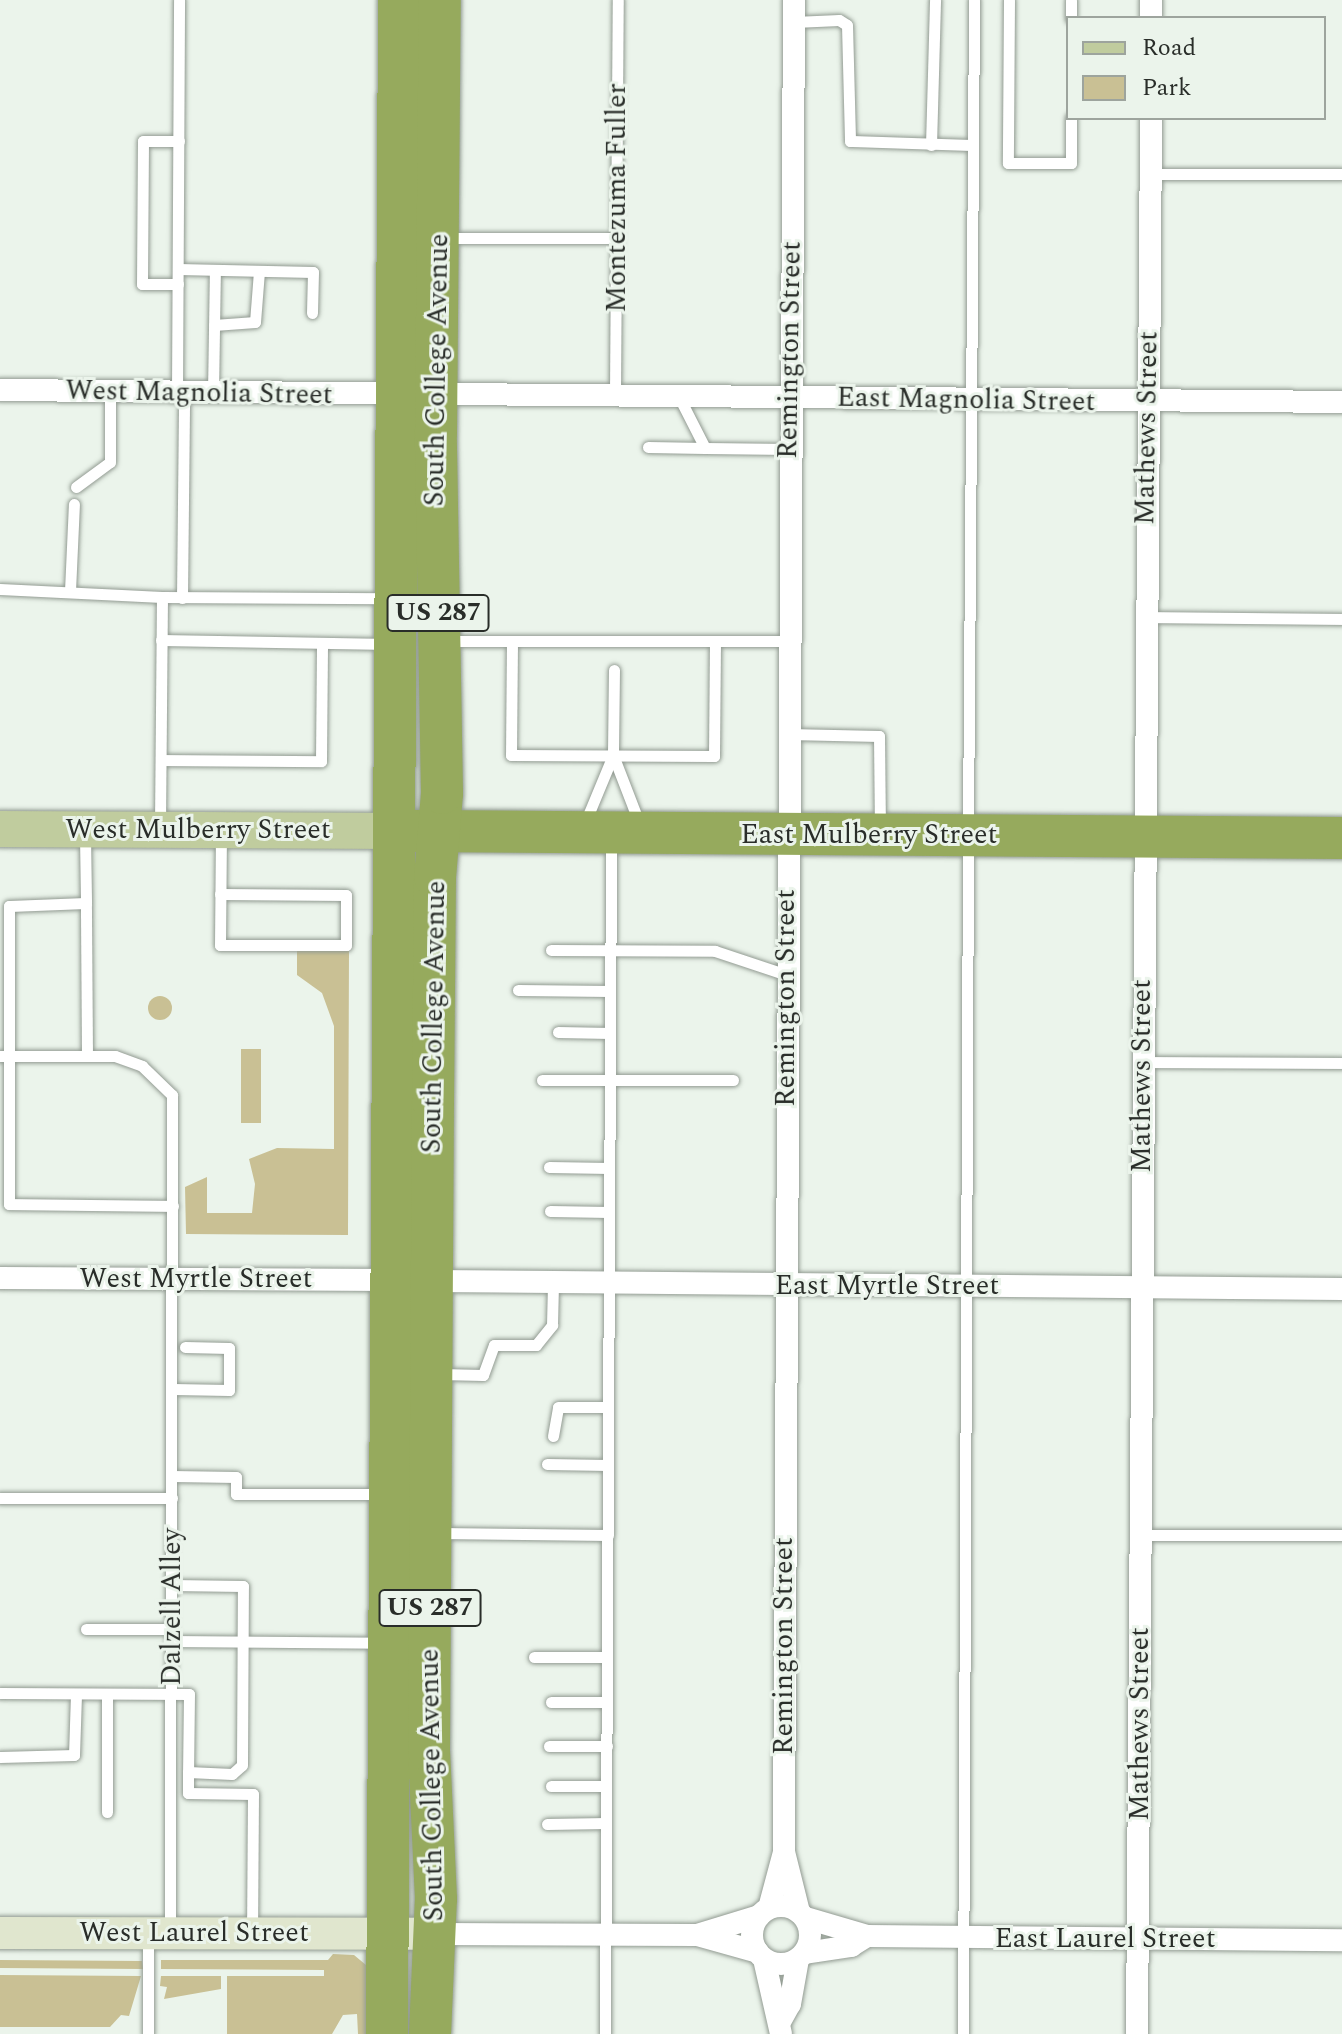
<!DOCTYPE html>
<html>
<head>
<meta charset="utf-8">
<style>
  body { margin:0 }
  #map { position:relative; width:1342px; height:2034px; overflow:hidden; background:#ebf4eb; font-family:Spectral,serif }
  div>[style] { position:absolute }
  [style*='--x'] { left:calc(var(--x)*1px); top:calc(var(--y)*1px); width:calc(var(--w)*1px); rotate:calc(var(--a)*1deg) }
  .green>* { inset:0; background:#c9c094 }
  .round { border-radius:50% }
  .roads { filter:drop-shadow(0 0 2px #929b92) drop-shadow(0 0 2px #929b92) }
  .lane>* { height:11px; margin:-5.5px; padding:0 5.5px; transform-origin:5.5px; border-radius:5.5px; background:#fff }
  .street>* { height:22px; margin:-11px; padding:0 11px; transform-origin:11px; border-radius:11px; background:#fff }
  .street>.ring { margin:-11px; padding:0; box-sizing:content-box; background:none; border:22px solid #fff; border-radius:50% }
  .secondary>* { height:32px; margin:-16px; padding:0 16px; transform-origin:16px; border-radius:16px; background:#e0e6ce }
  .primary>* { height:36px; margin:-18px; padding:0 18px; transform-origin:18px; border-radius:18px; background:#c0cc9e }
  .highway>* { height:42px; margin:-21px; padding:0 21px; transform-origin:21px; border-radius:21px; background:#96aa5d }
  span { translate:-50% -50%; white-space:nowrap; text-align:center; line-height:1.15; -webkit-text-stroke:6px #ebf4eb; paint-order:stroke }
  .shield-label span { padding:2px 6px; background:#ebf4eb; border:2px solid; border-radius:6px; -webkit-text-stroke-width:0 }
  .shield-label { font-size:26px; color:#292d29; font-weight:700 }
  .street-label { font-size:28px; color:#292d29 }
  .legend { position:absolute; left:1066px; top:16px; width:260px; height:104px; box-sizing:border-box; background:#ebf4eb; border:2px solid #9da49d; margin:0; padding:10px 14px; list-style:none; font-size:24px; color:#292d29 }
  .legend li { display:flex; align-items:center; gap:16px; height:40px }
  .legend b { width:40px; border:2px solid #9da49d }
</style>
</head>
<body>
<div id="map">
  <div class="green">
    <div style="clip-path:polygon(297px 950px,349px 951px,348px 1235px,186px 1234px,185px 1187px,207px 1177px,207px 1213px,252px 1213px,255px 1184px,249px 1159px,277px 1148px,334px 1149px,334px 1026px,322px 993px,297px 975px)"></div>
    <div class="round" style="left:148px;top:996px;width:24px;height:24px"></div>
    <div style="clip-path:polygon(241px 1049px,261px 1049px,261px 1123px,241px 1123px)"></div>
    <div style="clip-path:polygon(333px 1954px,354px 1955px,372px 1970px,369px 2034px,358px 2034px,357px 2014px,343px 2015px,332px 2034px,227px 2034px,227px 1976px,324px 1976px,324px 1970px,161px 1969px,161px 1960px,328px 1960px)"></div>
    <div style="clip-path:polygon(0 1960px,142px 1961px,143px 1969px,0 1968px)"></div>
    <div style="clip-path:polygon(0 1975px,141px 1976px,129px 2016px,121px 2015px,110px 2027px,0 2027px)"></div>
    <div style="clip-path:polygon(161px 1976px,221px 1976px,221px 1989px,164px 1999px,167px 1987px,160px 1986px)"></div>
  </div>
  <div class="roads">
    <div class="lane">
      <div style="--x:1009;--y:0;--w:163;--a:90.4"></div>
      <div style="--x:1008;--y:163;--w:63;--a:0"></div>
      <div style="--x:1071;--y:163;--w:45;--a:-90"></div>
      <div style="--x:1071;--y:0;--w:18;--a:90"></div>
      <div style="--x:794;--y:22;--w:45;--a:-2.5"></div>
      <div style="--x:839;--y:20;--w:9;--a:32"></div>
      <div style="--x:847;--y:25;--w:116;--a:88.5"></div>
      <div style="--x:850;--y:141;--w:123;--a:1.9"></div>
      <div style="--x:931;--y:145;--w:145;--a:-88.4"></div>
      <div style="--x:1151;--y:174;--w:191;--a:0"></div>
      <div style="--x:445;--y:238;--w:171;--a:0"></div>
      <div style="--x:178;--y:269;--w:135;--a:1.3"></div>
      <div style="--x:313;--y:272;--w:41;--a:91.4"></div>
      <div style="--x:178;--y:284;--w:36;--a:180"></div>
      <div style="--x:142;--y:284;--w:143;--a:-89.6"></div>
      <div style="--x:143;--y:141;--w:36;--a:0"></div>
      <div style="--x:214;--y:325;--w:41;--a:-4.2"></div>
      <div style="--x:255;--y:322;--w:51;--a:-85.5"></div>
      <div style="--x:177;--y:393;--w:393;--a:-89.7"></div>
      <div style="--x:213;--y:393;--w:123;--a:-89.1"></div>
      <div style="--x:615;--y:395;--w:395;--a:-89.6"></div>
      <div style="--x:679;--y:397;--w:57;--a:63"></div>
      <div style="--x:705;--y:448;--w:84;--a:0.7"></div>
      <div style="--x:648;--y:447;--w:57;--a:1"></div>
      <div style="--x:76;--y:487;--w:42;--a:-36.3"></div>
      <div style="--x:110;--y:462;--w:71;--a:-90"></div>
      <div style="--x:0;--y:589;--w:162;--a:2.8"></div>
      <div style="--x:162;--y:597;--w:225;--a:0.3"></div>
      <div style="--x:70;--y:591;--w:87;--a:-87.4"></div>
      <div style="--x:182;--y:598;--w:205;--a:-89.4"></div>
      <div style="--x:1145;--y:617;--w:197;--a:0.6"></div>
      <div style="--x:161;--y:640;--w:228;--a:1"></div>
      <div style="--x:449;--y:641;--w:339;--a:0"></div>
      <div style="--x:512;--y:641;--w:114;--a:90.5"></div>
      <div style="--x:511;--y:755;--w:203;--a:0.3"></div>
      <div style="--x:714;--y:756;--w:115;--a:-89.5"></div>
      <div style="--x:614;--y:670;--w:85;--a:90.7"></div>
      <div style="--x:613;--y:755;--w:75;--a:68.9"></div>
      <div style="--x:788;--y:734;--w:91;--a:1.3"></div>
      <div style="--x:879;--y:736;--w:92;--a:89.4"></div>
      <div style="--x:161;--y:760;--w:160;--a:0.4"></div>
      <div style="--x:321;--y:761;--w:118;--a:-89.5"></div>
      <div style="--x:160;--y:825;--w:228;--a:-89.5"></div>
      <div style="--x:584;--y:825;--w:76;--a:-67.5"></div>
      <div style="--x:968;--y:827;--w:827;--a:-89.58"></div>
      <div style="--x:85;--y:836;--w:67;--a:89.1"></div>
      <div style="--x:220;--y:894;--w:126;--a:0.5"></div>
      <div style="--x:346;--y:895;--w:50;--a:90"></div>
      <div style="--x:346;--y:945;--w:126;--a:180"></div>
      <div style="--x:220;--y:945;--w:109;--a:-89.5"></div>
      <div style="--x:551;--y:950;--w:164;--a:0.3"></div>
      <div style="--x:715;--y:951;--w:76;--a:18.4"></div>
      <div style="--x:518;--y:990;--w:92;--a:0.6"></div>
      <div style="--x:558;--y:1032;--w:52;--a:1.1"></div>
      <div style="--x:0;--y:1056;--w:115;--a:0"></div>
      <div style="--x:115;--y:1056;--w:29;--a:20"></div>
      <div style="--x:142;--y:1066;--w:42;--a:44"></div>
      <div style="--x:172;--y:1095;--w:838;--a:90.14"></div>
      <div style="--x:87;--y:1056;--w:153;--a:-90.4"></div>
      <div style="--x:86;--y:903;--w:77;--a:177.8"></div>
      <div style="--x:9;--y:906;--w:298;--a:90"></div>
      <div style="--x:9;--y:1204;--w:164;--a:0.7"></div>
      <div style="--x:1143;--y:1062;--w:199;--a:0.3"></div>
      <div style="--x:542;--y:1080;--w:191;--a:0"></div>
      <div style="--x:549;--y:1167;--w:60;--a:1"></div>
      <div style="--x:550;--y:1211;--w:59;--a:1"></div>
      <div style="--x:440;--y:1374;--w:43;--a:1.3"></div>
      <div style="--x:483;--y:1375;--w:32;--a:-70"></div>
      <div style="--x:494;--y:1345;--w:42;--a:0"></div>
      <div style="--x:536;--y:1345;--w:26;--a:-51"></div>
      <div style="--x:552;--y:1325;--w:42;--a:-88.6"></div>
      <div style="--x:173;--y:1389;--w:56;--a:1"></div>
      <div style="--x:229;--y:1390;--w:42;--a:-90"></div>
      <div style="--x:229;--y:1348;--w:44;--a:-178.7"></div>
      <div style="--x:553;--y:1436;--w:29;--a:-80"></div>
      <div style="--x:558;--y:1407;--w:50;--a:0"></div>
      <div style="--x:547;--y:1464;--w:61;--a:0.9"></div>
      <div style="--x:172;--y:1476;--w:64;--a:0.9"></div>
      <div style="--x:236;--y:1477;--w:17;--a:90"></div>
      <div style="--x:236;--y:1494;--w:146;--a:0"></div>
      <div style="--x:0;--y:1498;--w:172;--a:0"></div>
      <div style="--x:439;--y:1533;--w:169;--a:0.7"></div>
      <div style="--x:1141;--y:1535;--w:201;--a:0"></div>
      <div style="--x:86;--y:1629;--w:85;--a:0"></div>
      <div style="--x:171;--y:1641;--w:212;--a:0.5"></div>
      <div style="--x:534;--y:1657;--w:73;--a:0"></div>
      <div style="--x:0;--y:1693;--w:189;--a:0.3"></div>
      <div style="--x:189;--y:1694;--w:78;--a:90.7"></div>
      <div style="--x:188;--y:1772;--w:44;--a:2.6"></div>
      <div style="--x:232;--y:1774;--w:13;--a:-42"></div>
      <div style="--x:242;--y:1765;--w:179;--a:-89.7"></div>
      <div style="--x:243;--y:1586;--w:71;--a:-179.2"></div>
      <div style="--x:551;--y:1702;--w:56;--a:0"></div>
      <div style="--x:549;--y:1746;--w:58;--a:0"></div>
      <div style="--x:0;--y:1757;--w:74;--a:-1.5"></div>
      <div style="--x:74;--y:1755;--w:61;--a:-88.1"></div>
      <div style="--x:188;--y:1772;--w:21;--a:90"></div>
      <div style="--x:188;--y:1793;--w:65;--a:0.9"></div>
      <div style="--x:253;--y:1794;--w:139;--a:90.4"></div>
      <div style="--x:551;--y:1786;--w:55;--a:0"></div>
      <div style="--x:107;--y:1812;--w:118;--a:-90"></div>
      <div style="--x:547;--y:1824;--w:59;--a:-1"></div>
      <div style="--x:148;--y:2034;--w:96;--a:-90"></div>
      <div style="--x:605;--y:2034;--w:1193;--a:-89.71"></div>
      <div style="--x:963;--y:2034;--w:1190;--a:-89.76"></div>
    </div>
    <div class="street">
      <div style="--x:794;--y:0;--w:1852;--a:90.31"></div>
      <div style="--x:784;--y:1852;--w:62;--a:76"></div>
      <div style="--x:1151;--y:0;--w:18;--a:90"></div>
      <div style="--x:0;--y:390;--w:1342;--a:0.51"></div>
      <div style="--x:0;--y:1278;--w:391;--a:0.3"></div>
      <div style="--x:432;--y:1281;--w:910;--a:0.5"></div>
      <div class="ring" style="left:752px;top:1906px;width:36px;height:36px"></div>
      <div style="--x:769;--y:1908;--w:58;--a:-75"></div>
      <div style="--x:806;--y:1918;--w:64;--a:16.4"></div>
      <div style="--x:867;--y:1936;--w:475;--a:0.5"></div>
      <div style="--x:434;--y:1934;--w:263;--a:0.2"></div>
      <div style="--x:697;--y:1935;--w:63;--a:15.6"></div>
      <div style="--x:697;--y:1935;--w:65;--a:-17"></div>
      <div style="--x:805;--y:1953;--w:47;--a:-8.7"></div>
      <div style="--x:851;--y:1946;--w:19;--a:-32"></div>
      <div style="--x:764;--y:1959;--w:77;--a:77.2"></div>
      <div style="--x:781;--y:2020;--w:18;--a:-61"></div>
      <div style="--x:790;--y:2004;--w:46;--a:-79.9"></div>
      <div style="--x:1137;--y:2034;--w:1916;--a:-89.58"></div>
    </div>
    <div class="secondary">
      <div style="--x:0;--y:1933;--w:434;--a:0.1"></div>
    </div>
    <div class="primary">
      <div style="--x:0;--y:829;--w:396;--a:0.3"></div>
    </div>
    <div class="highway">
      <div style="--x:411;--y:831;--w:931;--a:0.43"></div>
      <div style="--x:387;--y:2034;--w:2034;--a:-89.66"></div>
      <div style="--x:430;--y:2034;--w:135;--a:-87.5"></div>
      <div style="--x:436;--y:1899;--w:148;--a:-92.7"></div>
      <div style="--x:429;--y:1751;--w:650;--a:-89.65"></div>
      <div style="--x:433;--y:1101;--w:224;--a:-89.5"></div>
      <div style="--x:435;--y:877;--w:84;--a:-85.2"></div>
      <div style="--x:442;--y:793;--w:361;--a:-91"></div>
      <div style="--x:436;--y:432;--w:432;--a:-89.5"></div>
    </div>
  </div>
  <div class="shield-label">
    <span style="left:438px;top:613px">US 287</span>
    <span style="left:430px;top:1608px">US 287</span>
  </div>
  <div class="street-label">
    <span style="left:617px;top:198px;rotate:-90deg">Montezuma Fuller</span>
    <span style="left:790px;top:350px;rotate:-89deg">Remington Street</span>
    <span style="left:437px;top:370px;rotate:-89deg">South College Avenue</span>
    <span style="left:199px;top:393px;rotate:1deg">West Magnolia Street</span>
    <span style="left:966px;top:400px;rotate:1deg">East Magnolia Street</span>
    <span style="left:1147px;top:428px;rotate:-89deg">Mathews Street</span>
    <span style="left:198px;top:830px">West Mulberry Street</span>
    <span style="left:869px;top:835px">East Mulberry Street</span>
    <span style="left:786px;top:998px;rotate:-90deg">Remington Street</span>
    <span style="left:434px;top:1017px;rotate:-89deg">South College Avenue</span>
    <span style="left:1142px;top:1076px;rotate:-90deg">Mathews Street</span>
    <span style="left:196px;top:1279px">West Myrtle Street</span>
    <span style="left:887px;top:1286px">East Myrtle Street</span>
    <span style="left:172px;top:1607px;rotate:-90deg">Dalzell Alley</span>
    <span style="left:784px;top:1646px;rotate:-90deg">Remington Street</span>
    <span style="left:1140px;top:1724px;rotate:-90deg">Mathews Street</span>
    <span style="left:432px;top:1785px;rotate:-91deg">South College Avenue</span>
    <span style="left:194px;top:1933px">West Laurel Street</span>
    <span style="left:1105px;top:1939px">East Laurel Street</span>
  </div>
  <ul class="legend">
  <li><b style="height:10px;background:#c0cc9e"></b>Road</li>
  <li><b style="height:22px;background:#c9c094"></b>Park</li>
  </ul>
</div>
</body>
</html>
